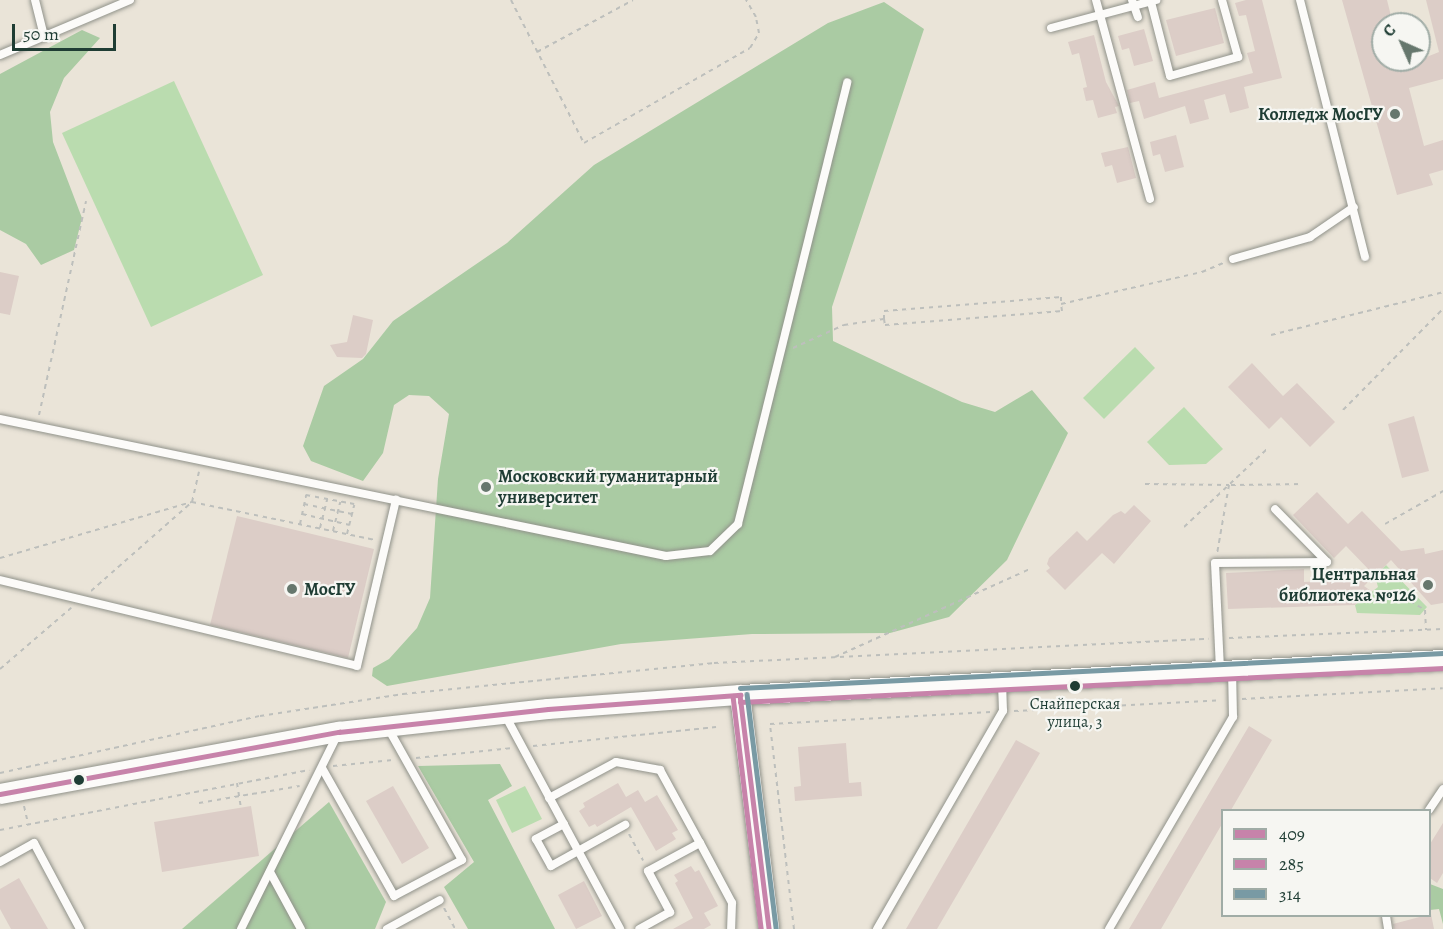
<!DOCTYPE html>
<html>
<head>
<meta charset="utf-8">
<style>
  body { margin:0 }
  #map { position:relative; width:1443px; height:929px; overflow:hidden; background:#eae4d8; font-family:Alegreya,serif }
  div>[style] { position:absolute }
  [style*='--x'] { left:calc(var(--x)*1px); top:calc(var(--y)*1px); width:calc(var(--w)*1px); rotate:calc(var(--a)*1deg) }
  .green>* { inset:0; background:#badcaf }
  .forest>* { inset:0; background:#aacba3 }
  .building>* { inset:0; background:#dccdc7 }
  .path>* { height:2px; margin-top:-1px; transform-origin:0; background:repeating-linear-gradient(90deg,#bdbfbc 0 4.5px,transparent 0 9px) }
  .roads { filter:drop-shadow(0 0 2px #90928a) drop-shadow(0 0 2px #90928a) }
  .service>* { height:8px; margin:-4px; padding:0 4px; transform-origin:4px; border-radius:4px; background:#fcfbf9 }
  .tertiary>* { height:20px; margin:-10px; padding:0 10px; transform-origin:10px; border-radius:10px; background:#fcfbf9 }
  .bus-1>* { height:4.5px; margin:-2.25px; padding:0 2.25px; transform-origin:2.25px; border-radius:2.25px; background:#c783aa }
  .bus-2>* { height:4.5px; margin:-2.25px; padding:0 2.25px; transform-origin:2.25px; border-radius:2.25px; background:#c783aa }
  .bus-3>* { height:4.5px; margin:-2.25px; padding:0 2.25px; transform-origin:2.25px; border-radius:2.25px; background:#799aa4 }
  .dots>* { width:16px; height:16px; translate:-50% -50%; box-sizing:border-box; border:3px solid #f6f6f2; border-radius:50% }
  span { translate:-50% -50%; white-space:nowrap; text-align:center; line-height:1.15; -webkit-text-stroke:4.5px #f6f6f2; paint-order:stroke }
  .bus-label { font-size:16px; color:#1f3d34 }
  .poi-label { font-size:18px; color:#1f3d34; font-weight:700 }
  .right { translate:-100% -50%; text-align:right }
  .left { translate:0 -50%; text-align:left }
  .legend { position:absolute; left:1221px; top:809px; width:210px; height:108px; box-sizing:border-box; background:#f6f6f2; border:2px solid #a0aca6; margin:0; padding:8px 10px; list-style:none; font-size:18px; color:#1f3d34 }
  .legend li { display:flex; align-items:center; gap:12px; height:30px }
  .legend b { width:30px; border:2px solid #a0aca6 }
  .north { position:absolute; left:1371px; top:12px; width:60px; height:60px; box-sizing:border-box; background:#f6f6f2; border:2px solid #a0aca6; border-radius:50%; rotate:315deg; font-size:16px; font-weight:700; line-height:24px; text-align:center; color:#1f3d34 }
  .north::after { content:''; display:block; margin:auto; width:21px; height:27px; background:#66776d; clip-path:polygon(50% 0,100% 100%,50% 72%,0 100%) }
  .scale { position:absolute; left:12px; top:24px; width:104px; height:27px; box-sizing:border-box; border:3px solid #1f3d34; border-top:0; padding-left:8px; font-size:18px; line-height:21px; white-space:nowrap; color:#1f3d34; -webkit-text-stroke:4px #f6f6f2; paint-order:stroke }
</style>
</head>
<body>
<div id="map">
  <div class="green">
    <div style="clip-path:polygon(174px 81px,263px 275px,151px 327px,62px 133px)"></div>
    <div style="clip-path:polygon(1135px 347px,1155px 368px,1104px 419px,1083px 398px)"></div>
    <div style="clip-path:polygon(1184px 407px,1223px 449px,1206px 464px,1169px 465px,1147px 442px)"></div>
    <div style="clip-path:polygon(1386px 565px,1427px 607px,1420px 615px,1357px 613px,1355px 605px,1378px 587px,1375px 576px)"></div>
    <div style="clip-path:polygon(525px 786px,542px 819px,512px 833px,496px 800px)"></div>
  </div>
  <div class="forest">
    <div style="clip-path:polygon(884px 2px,924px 29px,832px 307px,833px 341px,962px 402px,995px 412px,1032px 390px,1068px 433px,1007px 560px,949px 617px,890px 633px,752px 634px,621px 644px,387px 686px,372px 676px,373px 668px,389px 659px,417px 628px,430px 598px,438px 479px,449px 414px,429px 396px,409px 395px,394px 405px,383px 453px,363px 481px,311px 461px,303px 446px,324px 386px,363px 359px,393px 321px,507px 243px,594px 165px,828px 23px)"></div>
    <div style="clip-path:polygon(82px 30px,100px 38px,64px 78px,50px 112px,53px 142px,82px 218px,74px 250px,41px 265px,26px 244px,0 230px,0 74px)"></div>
    <div style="clip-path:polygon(500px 764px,512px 786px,488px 800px,555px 929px,468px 929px,444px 887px,474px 862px,418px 766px)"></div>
    <div style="clip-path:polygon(329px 802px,386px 902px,375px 929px,182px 929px)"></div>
    <div style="clip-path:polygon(1430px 884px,1443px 889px,1443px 924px,1439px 909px,1430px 910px)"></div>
  </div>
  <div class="building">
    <div style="clip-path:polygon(1246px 0,1262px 0,1282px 78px,1244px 87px,1249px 108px,1230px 113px,1225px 94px,1204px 100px,1209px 119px,1190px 124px,1185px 106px,1144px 119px,1139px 101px,1130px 103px,1127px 90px,1155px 82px,1159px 98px,1253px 73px,1247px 53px,1255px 51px,1246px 15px,1239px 16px,1235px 3px)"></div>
    <div style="clip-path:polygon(1342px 0,1387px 0,1393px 24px,1383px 24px,1383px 60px,1419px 60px,1439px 52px,1426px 0,1443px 0,1443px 79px,1409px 88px,1424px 146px,1443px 140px,1443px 170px,1429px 174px,1433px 185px,1397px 195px)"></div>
    <div style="clip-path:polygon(1215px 8px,1224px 43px,1176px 56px,1166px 20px)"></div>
    <div style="clip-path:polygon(1144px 29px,1153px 61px,1134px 66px,1129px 48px,1122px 50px,1118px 36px)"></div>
    <div style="clip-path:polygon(1094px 35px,1106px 82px,1119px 106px,1115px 107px,1117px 113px,1098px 118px,1093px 100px,1086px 101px,1083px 88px,1087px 87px,1079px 53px,1072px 55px,1068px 42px)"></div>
    <div style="clip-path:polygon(1176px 135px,1184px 167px,1165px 172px,1160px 154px,1153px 156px,1150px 142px)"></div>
    <div style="clip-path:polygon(1128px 147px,1136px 178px,1117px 183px,1112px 165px,1105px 167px,1101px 153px)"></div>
    <div style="clip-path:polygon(0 272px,19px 276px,10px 315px,0 313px)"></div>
    <div style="clip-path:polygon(353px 315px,373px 320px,366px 354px,362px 358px,337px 357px,330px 345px,347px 342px)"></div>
    <div style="clip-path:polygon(1252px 363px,1283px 396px,1297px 383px,1335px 422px,1310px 447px,1281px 417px,1269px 429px,1228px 387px)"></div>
    <div style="clip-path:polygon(1414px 416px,1429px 471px,1402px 478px,1388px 424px)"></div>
    <div style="clip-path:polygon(1317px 492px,1348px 524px,1362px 511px,1401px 551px,1424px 548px,1425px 554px,1443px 550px,1443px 603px,1431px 605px,1391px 560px,1375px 576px,1346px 546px,1334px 558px,1293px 515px)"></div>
    <div style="clip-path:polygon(1134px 505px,1151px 521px,1114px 564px,1102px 553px,1065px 590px,1046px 571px,1050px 568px,1047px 564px,1049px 558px,1077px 531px,1087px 541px,1113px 515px,1121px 511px,1125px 514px)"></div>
    <div style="clip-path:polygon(237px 516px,374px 549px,348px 658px,210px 625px)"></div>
    <div style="clip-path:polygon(1304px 569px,1304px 582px,1371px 579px,1364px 586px,1371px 591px,1355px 605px,1228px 609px,1226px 573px)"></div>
    <div style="clip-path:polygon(1249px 726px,1272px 740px,1231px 810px,1222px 810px,1222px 824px,1161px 929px,1129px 929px)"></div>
    <div style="clip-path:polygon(1016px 740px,1040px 753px,937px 929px,906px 929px)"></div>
    <div style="clip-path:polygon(846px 743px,849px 783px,861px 782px,862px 796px,795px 801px,794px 787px,801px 786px,798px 747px)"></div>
    <div style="clip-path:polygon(618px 783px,626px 797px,638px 790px,645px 802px,657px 795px,678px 830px,672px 833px,676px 839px,656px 851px,631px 807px,597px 827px,595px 824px,589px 827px,579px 811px,585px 807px,583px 803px)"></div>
    <div style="clip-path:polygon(393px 786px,429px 848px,402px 864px,366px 801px)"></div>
    <div style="clip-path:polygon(251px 806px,259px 856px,162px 872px,154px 822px)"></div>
    <div style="clip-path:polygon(1443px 823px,1443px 873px,1437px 883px,1430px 878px,1430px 844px)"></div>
    <div style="clip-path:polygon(691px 866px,695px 872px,699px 870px,718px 906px,704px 913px,711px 925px,704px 929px,673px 929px,693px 918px,675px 883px,678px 881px,674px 875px)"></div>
    <div style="clip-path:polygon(19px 878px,48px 929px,11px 929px,0 909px,0 889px)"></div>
    <div style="clip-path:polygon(584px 881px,602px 916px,576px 929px,558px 895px)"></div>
    <div style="clip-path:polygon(1431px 914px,1434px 929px,1394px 929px,1393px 924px)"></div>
  </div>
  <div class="path">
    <div style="--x:511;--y:0;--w:161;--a:63"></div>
    <div style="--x:584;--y:143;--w:191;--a:-29.8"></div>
    <div style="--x:750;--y:48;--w:17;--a:-59"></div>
    <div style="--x:759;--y:33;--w:16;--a:-101"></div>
    <div style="--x:756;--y:17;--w:20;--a:-120"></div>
    <div style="--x:537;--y:52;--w:109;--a:-28.4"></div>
    <div style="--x:884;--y:319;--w:6;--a:81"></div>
    <div style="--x:885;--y:325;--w:178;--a:-4.5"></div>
    <div style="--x:1062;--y:311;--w:7;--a:-98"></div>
    <div style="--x:1271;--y:335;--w:177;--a:-14"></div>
    <div style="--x:793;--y:348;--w:56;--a:-24.3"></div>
    <div style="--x:844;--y:325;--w:40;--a:-8.5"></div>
    <div style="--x:884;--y:319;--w:8;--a:-90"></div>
    <div style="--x:884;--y:311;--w:178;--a:-4.5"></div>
    <div style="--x:1061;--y:297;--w:7;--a:90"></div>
    <div style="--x:1061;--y:304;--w:145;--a:-12.8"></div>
    <div style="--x:1202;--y:272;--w:23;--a:-23"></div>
    <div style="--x:1343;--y:410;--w:142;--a:-45.3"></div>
    <div style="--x:39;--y:415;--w:219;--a:-77.6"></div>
    <div style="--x:1145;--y:484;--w:84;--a:0.7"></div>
    <div style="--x:1229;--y:485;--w:70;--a:99.9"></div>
    <div style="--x:1231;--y:485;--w:72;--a:-0.8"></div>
    <div style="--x:306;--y:495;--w:49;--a:10.6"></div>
    <div style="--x:304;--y:504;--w:49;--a:11.8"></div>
    <div style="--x:302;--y:514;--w:49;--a:12.9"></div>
    <div style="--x:300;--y:524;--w:30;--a:-78"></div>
    <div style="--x:1385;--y:524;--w:67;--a:-29.6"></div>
    <div style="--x:1184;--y:527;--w:115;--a:-43.2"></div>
    <div style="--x:320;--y:528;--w:30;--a:-76"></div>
    <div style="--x:333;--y:531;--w:30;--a:-76"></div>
    <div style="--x:347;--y:534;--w:30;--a:-76"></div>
    <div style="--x:0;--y:558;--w:200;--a:-16.3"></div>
    <div style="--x:192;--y:502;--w:187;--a:11.7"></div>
    <div style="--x:91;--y:591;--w:135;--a:-41.4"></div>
    <div style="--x:192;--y:502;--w:31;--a:-77"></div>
    <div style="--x:1410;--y:601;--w:17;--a:31"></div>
    <div style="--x:1425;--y:610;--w:20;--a:87"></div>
    <div style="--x:1229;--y:638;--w:214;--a:-2.4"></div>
    <div style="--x:835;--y:657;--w:214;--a:-24.3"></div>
    <div style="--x:0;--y:669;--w:94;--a:-40.7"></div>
    <div style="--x:1242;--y:699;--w:201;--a:-3.1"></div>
    <div style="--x:1014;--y:711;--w:207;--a:-3"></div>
    <div style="--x:533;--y:746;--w:184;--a:-5.9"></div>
    <div style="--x:416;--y:758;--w:97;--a:-5.9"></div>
    <div style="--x:333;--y:766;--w:60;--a:-5.7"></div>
    <div style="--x:0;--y:773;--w:266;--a:-12.4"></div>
    <div style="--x:260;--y:716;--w:145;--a:-8.7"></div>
    <div style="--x:403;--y:694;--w:313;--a:-5.7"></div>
    <div style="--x:714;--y:663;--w:495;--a:-2.8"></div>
    <div style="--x:237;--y:783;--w:25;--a:81"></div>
    <div style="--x:199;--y:803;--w:102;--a:-9.6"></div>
    <div style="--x:24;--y:806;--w:18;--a:77"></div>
    <div style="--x:0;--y:830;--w:315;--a:-11"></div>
    <div style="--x:629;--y:834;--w:30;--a:62"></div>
    <div style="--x:444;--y:908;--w:24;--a:62"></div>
    <div style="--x:794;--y:929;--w:206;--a:-96.7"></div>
    <div style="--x:770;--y:724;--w:221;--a:-3.1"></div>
  </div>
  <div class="roads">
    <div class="service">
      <div style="--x:35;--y:0;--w:38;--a:76"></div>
      <div style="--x:1096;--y:0;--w:206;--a:74.8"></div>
      <div style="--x:1132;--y:0;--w:18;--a:71"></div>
      <div style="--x:1300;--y:0;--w:265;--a:75.8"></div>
      <div style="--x:1151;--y:2;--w:76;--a:75.6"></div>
      <div style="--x:1170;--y:76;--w:71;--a:-15.6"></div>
      <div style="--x:1238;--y:57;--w:59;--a:-105.7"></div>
      <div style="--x:1051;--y:28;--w:109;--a:-14.9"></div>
      <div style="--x:0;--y:55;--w:141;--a:-22.9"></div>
      <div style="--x:1233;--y:259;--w:80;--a:-15.9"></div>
      <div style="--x:1310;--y:237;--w:53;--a:-34.3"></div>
      <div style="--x:0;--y:419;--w:680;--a:11.62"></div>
      <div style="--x:666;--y:556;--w:44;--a:-6.5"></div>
      <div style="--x:710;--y:551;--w:39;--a:-44"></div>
      <div style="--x:738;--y:524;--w:455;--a:-76.1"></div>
      <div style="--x:0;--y:580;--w:367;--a:13.5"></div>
      <div style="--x:357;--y:666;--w:171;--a:-76.8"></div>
      <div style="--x:1220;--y:669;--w:106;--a:-92.7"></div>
      <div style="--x:1215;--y:563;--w:112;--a:-0.5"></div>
      <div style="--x:1327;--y:562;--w:74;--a:-134.5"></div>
      <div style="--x:505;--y:715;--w:243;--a:61.7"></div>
      <div style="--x:322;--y:768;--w:147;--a:60.6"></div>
      <div style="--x:394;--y:896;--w:77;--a:-27.9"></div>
      <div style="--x:462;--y:860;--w:151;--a:-119.3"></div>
      <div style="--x:549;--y:798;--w:76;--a:-28.2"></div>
      <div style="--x:616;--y:762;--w:45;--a:10.3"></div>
      <div style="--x:660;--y:770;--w:83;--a:61.3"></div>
      <div style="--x:700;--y:843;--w:59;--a:151.7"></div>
      <div style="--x:648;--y:871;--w:47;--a:61.8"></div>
      <div style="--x:670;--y:912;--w:35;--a:151"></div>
      <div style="--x:1429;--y:810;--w:25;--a:-56"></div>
      <div style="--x:564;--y:824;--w:32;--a:152"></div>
      <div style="--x:536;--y:839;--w:31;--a:61"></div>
      <div style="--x:551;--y:866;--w:85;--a:-29"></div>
      <div style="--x:700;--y:843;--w:68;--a:61.9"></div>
      <div style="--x:732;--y:903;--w:26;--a:92"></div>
      <div style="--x:0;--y:862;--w:39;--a:-29"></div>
      <div style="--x:34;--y:843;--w:98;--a:61.9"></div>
      <div style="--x:270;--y:872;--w:65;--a:61.5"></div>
      <div style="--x:1386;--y:916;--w:13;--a:81"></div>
      <div style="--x:241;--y:929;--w:216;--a:-63.6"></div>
      <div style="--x:387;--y:929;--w:60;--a:-28.7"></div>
      <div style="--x:877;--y:929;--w:252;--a:-60"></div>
      <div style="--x:1003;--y:711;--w:27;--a:-92"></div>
      <div style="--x:1109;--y:929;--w:246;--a:-59.7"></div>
      <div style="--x:1233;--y:717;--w:47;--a:-91.2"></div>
    </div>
    <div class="tertiary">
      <div style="--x:740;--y:695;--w:236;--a:82.9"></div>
      <div style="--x:0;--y:794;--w:345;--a:-10.4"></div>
      <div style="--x:339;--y:732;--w:210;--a:-6.3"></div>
      <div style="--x:548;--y:709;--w:193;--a:-4.2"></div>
      <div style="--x:740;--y:695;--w:704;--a:-2.85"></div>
    </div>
  </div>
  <div class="bus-1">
    <div style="--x:740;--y:695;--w:236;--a:82.9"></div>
    <div style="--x:0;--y:794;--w:345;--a:-10.4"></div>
    <div style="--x:339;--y:732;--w:210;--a:-6.3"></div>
    <div style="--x:548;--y:709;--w:193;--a:-4.2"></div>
  </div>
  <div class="bus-2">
    <div style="--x:733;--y:696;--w:235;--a:83.1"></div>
    <div style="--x:740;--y:702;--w:704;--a:-2.77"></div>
  </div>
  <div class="bus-3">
    <div style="--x:740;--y:688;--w:704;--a:-2.85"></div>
    <div style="--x:747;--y:694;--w:236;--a:82.9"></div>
  </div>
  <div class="dots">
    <div style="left:1395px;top:114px;background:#66776d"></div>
    <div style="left:486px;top:487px;background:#66776d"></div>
    <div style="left:1428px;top:585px;background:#66776d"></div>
    <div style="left:292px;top:589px;background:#66776d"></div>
    <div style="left:1075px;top:686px;background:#1f3d34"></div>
    <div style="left:79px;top:780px;background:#1f3d34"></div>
  </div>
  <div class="bus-label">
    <span style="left:1075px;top:713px">Снайперская<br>улица, 3</span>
  </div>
  <div class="poi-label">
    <span class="right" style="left:1383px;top:114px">Колледж МосГУ</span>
    <span class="left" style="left:498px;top:487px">Московский гуманитарный<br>университет</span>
    <span class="right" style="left:1416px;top:585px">Центральная<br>библиотека №126</span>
    <span class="left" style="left:304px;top:589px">МосГУ</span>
  </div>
  <ul class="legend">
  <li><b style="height:8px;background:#c783aa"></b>409</li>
  <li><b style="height:8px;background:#c783aa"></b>285</li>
  <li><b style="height:8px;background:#799aa4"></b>314</li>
  </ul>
  <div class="north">С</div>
  <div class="scale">50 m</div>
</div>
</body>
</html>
